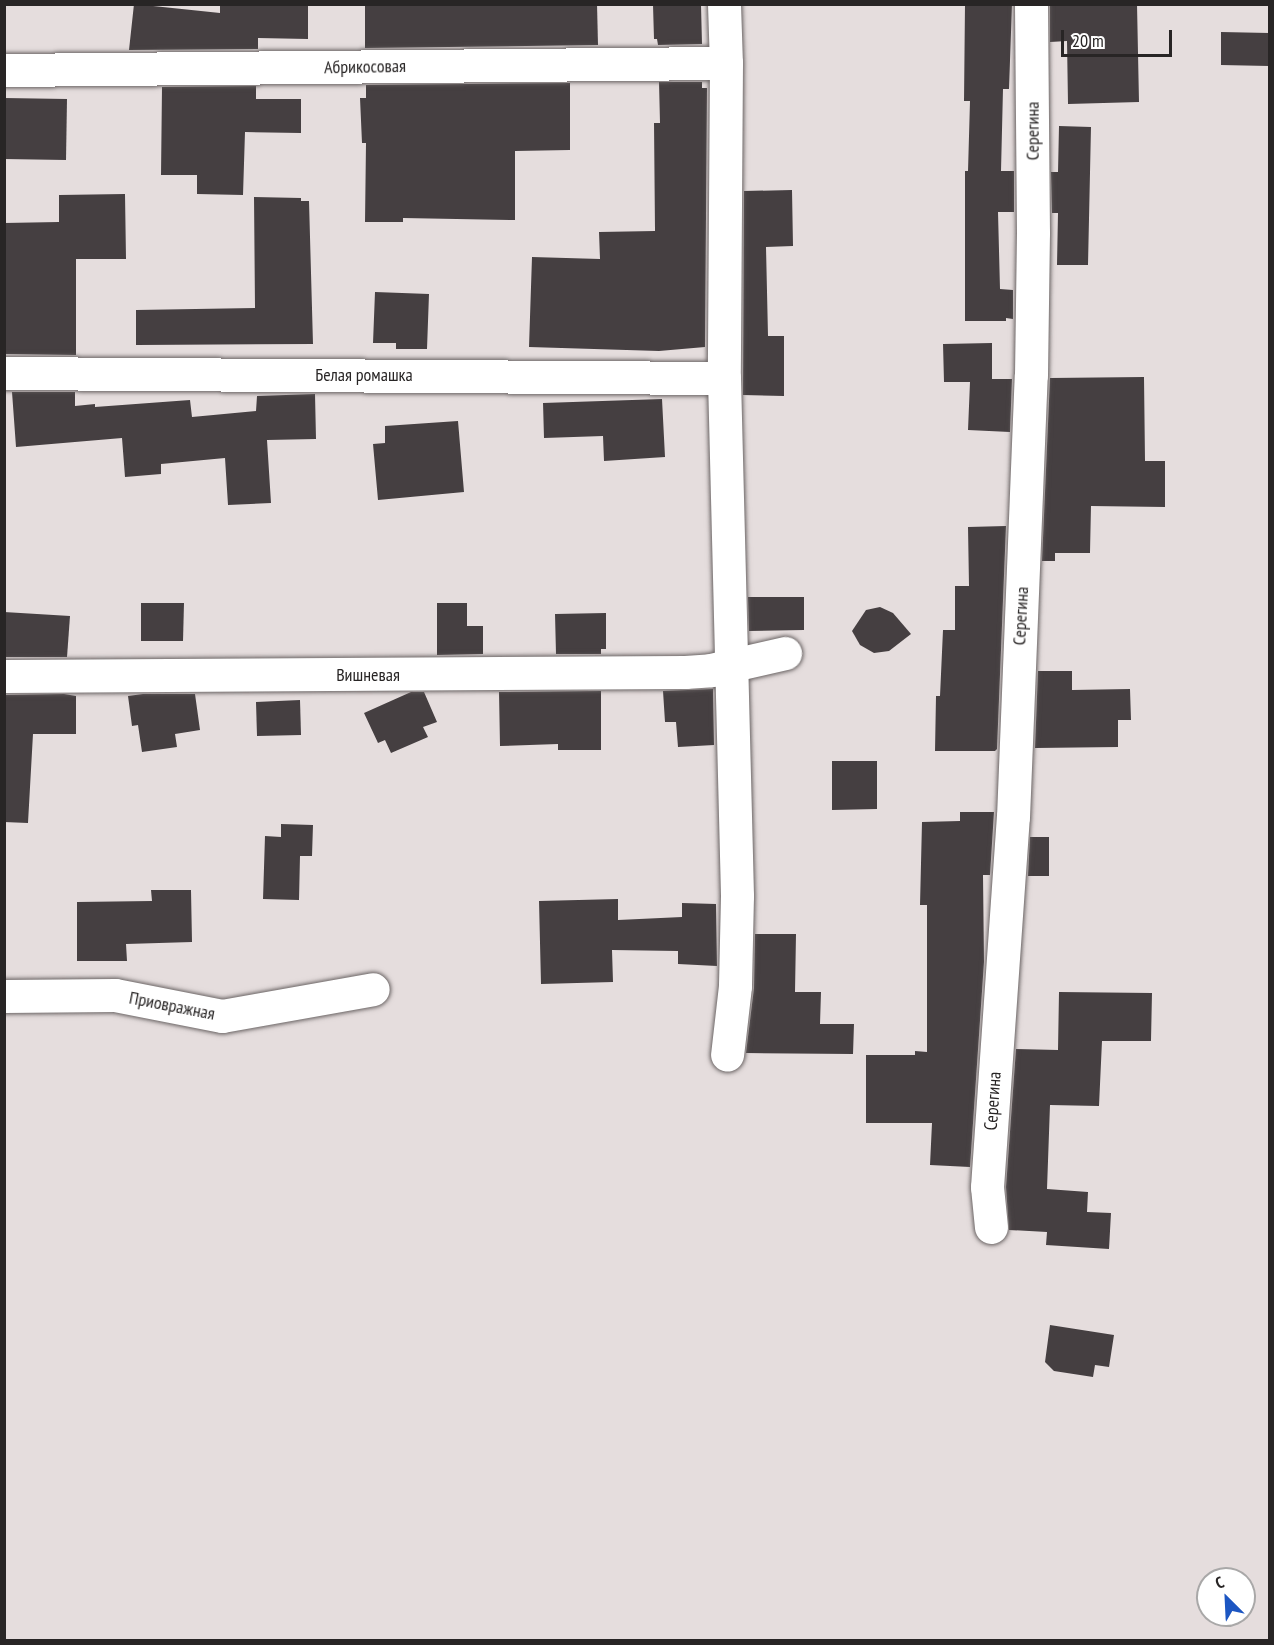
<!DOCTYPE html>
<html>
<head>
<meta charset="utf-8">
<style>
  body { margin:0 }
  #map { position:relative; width:1274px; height:1645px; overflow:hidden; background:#e5dddd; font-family:"PT Sans Narrow",sans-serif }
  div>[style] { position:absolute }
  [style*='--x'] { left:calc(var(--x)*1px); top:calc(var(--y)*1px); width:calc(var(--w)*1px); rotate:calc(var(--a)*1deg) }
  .building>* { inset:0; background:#453f41 }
  .roads { filter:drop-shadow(0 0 2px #6b6565) drop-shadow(0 0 2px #6b6565) }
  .street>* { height:33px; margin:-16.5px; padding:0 16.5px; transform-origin:16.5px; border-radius:16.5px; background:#fff }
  span { translate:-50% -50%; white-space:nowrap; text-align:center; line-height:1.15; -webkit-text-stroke:6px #fff; paint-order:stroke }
  .street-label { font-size:18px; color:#282525 }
  .frame { position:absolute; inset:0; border:6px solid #282525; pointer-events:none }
  .north { position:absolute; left:1196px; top:1567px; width:60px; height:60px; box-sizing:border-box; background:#fff; border:2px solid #a9a8a8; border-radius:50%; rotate:336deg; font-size:16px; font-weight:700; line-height:24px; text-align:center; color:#282525 }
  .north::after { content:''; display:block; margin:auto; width:21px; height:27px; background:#1c56c2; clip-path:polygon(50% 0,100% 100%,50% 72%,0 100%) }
  .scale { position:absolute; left:1061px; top:30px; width:111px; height:27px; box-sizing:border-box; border:3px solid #282525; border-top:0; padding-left:8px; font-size:18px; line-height:21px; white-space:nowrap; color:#282525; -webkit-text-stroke:4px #fff; paint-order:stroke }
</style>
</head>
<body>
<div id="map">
  <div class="building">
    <div style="clip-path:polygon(134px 4px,220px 13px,220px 4px,308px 4px,308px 39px,258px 38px,258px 49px,129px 50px)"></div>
    <div style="clip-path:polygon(365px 4px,597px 4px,598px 45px,365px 48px)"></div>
    <div style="clip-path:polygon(965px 4px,1012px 4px,1009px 89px,1003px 89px,1001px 171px,1014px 171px,1014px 212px,998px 212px,1000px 289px,1013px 290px,1013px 319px,1006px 318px,1006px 321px,965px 321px,965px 171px,968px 171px,970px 101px,964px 101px)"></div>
    <div style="clip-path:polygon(1050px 4px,1137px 4px,1139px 102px,1068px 104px,1067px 41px,1050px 42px)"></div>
    <div style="clip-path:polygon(653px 5px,701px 5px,702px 44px,658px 45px,657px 39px,654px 39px)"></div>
    <div style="clip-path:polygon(1221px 32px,1269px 33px,1269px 66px,1221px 65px)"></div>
    <div style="clip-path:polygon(659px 82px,702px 82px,702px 88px,707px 88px,705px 347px,659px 351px,529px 347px,532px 257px,600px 259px,599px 232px,655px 231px,654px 123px,660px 123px)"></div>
    <div style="clip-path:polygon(570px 83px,570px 150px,515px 151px,515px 220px,403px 218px,403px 222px,365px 222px,366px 143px,362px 143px,360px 98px,366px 98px,366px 85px)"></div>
    <div style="clip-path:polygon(256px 86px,256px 99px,301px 99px,301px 133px,245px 132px,243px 195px,197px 194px,197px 175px,161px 175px,162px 87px)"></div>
    <div style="clip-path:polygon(4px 98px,67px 99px,66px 160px,4px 159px)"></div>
    <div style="clip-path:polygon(1059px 126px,1091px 127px,1088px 265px,1057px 265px,1058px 213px,1052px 213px,1051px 172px,1058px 172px)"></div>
    <div style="clip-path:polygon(792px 190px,793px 246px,766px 247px,768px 336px,784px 336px,784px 396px,743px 395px,744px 191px)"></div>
    <div style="clip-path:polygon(125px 194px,126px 259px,76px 259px,76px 355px,4px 354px,4px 223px,59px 222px,59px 195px)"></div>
    <div style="clip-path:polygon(254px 197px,301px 198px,301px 201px,309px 201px,313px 344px,136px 345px,136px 310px,255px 308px)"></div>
    <div style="clip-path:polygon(375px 292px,429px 294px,427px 349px,396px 349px,396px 343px,373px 343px)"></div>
    <div style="clip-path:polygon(992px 343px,992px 379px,1012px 379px,1010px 432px,968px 430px,970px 382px,944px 382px,943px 344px)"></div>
    <div style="clip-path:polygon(1144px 377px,1145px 461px,1165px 461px,1165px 507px,1091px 506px,1090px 553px,1055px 553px,1055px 561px,1042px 561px,1050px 378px)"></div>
    <div style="clip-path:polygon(12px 392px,75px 392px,75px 406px,95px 404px,95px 407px,190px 400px,192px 417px,256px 411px,257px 396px,315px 394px,316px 439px,267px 440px,271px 503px,228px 505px,225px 458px,161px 464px,161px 474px,125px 477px,122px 438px,16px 447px)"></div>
    <div style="clip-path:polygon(662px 399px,665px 457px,604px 461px,603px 436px,544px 438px,543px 403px)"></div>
    <div style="clip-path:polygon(458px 421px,464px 492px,378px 500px,373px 444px,385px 443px,385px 426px)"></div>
    <div style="clip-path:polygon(1006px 526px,997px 749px,995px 751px,935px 751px,936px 696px,940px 696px,943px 630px,955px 630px,955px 586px,969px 586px,968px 527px)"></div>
    <div style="clip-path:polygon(748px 597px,804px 597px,804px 630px,749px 631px)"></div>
    <div style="clip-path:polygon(141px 603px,184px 603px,183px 641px,141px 641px)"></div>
    <div style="clip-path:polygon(437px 603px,467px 603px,467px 626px,483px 626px,483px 654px,437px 655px)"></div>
    <div style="clip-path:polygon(880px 607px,893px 613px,911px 634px,889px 651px,874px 653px,860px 645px,852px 631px,866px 610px)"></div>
    <div style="clip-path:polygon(4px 612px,70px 616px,67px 657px,4px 657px)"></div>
    <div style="clip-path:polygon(606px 613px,606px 649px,601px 649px,601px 654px,556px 654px,555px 614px)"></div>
    <div style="clip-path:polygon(1038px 671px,1072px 671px,1072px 690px,1130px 689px,1131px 720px,1118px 720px,1118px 747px,1035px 748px)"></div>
    <div style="clip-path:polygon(713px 689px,714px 745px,678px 747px,676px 722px,665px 722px,663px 691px)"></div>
    <div style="clip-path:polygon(601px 691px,601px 750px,558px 750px,558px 744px,500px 746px,499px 692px)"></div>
    <div style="clip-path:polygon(411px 692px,424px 692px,437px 722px,423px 727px,428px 737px,391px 753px,385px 740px,378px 743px,364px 713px)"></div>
    <div style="clip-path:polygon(64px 694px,76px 696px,76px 734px,33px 734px,28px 823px,4px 822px,4px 695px)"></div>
    <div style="clip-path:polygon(143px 694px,195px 694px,200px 730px,175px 734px,177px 747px,142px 752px,138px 725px,132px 726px,128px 696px)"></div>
    <div style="clip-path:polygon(300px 700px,301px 735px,257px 736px,256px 702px)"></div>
    <div style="clip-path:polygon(832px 761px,877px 761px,877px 809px,832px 810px)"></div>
    <div style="clip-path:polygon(960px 812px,994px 812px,990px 875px,983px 875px,984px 962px,970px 1167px,930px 1165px,932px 1123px,866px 1123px,866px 1055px,915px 1055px,915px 1051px,927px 1052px,927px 905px,920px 905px,922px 822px,960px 821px)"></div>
    <div style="clip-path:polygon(281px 824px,313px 825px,312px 856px,300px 856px,299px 900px,263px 899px,265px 836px,281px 837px)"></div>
    <div style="clip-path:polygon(1030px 837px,1049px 837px,1049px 876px,1028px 876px)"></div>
    <div style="clip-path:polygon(151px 890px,191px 890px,192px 942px,126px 944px,127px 961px,77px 961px,77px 902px,152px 901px)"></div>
    <div style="clip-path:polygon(618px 899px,618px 920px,682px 917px,682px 903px,716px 904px,717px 966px,678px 964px,678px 951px,612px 950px,613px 982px,541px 984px,539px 901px)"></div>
    <div style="clip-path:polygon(755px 934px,796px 934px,795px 992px,821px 992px,820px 1024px,854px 1024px,853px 1054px,746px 1053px,754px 988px)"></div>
    <div style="clip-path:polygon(1059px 992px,1152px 993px,1151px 1041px,1102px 1041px,1099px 1106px,1050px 1105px,1047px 1189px,1088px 1192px,1087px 1212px,1111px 1213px,1109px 1249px,1046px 1245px,1047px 1232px,1009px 1230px,1006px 1187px,1016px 1049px,1058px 1050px)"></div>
    <div style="clip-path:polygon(1050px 1325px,1114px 1335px,1109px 1367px,1095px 1365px,1093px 1377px,1054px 1371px,1045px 1362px)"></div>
  </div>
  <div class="roads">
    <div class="street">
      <div style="--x:724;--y:4;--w:59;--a:88.1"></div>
      <div style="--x:726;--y:63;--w:315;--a:90.4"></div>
      <div style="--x:724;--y:378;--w:518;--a:88.56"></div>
      <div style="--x:737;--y:896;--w:90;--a:91.3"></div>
      <div style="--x:735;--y:986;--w:69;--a:96.6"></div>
      <div style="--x:4;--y:70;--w:722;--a:-0.56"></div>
      <div style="--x:4;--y:373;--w:720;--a:0.4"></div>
      <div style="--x:4;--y:676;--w:681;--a:-0.34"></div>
      <div style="--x:685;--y:672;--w:26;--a:-4"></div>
      <div style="--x:711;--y:670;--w:76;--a:-12.9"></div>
      <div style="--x:4;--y:996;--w:111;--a:-0.5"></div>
      <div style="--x:115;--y:995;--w:109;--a:11.1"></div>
      <div style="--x:222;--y:1016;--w:153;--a:-10.1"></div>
      <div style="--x:991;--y:1227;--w:40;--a:-95.7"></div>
      <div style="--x:987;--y:1187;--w:371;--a:-86"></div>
      <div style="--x:1013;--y:817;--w:442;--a:-87.7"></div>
      <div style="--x:1031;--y:375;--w:142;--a:-89.2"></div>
      <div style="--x:1033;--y:233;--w:229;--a:-90.5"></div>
    </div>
  </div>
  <div class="street-label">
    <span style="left:365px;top:67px;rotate:-1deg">Абрикосовая</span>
    <span style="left:1033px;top:131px;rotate:-90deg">Серегина</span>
    <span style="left:364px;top:375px">Белая ромашка</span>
    <span style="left:1021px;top:616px;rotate:-87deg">Серегина</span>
    <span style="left:368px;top:675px">Вишневая</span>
    <span style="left:172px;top:1006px;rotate:11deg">Приовражная</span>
    <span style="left:993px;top:1101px;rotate:-86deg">Серегина</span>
  </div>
  <div class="frame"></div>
  <div class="north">С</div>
  <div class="scale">20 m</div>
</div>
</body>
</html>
